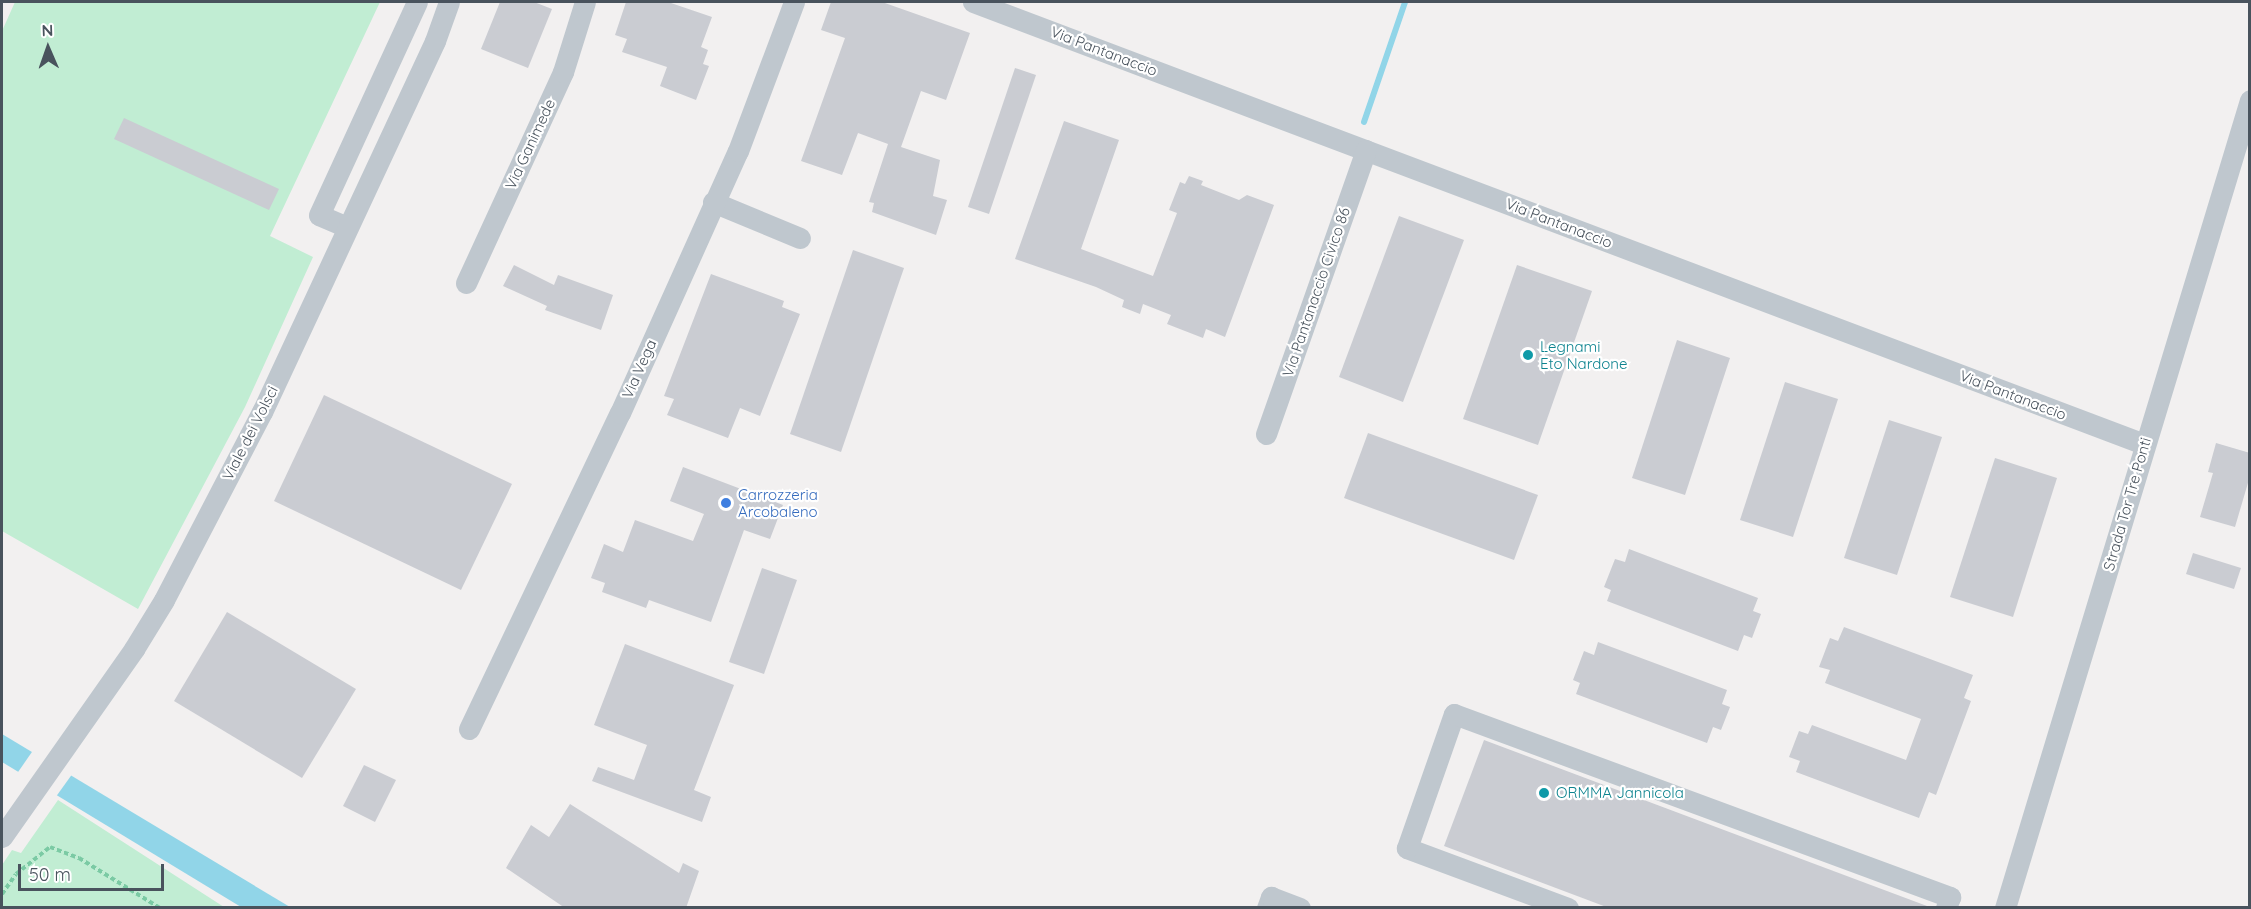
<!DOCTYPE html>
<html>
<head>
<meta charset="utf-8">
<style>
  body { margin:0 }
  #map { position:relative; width:2251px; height:909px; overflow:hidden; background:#f2f0f0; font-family:Quicksand,sans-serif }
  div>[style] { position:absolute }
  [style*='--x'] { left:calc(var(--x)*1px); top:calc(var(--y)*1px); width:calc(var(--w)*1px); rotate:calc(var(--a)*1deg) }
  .green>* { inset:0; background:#c1edd3 }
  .water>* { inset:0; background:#91d5e8 }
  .pier>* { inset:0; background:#f2f0f0 }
  .stream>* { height:6px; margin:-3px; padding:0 3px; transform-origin:3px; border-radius:3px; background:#91d5e8 }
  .building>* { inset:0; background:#caccd2 }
  .path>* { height:4px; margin-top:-2px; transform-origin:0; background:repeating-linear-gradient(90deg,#7bcaa4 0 4.5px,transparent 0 7.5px) }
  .minor>* { height:21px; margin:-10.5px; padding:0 10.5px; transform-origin:10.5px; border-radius:10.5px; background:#bfc7ce }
  .dots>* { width:16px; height:16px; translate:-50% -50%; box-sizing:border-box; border:3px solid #fff; border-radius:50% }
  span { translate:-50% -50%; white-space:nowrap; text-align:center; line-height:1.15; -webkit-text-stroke:4.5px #fff; paint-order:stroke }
  .street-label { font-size:15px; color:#49535d }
  .culture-label { font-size:15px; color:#0d838f }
  .left { translate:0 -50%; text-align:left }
  .shop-label { font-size:15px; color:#366cbe }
  .frame { position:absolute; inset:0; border:3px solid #49535d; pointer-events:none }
  .north { position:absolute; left:18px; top:18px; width:60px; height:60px; -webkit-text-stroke:4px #fff; paint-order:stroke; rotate:358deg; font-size:16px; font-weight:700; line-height:24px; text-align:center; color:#49535d }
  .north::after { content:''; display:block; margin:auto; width:21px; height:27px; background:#49535d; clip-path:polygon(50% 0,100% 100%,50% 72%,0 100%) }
  .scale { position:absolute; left:18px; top:864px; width:146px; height:27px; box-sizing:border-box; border:3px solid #49535d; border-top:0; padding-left:8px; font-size:18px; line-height:21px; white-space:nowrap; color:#49535d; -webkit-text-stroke:4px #fff; paint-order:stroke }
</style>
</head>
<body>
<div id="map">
  <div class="green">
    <div style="clip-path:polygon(15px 2px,380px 2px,270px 236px,313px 257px,245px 407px,138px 609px,2px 531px,2px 31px)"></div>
    <div style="clip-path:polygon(58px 800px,224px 907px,2px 907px,2px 865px,12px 850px,21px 853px)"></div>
  </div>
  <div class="water">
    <div style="clip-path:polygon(2px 734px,290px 907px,241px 907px,2px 762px)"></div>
  </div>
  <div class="pier">
    <div style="clip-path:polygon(34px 749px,73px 773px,55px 798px,16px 775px)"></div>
  </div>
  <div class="stream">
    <div style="--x:1364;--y:122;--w:127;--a:-71.1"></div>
  </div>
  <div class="building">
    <div style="clip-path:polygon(500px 2px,534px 2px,552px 9px,528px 68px,481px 49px)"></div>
    <div style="clip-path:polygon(626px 2px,668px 2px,712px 17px,701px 47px,708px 50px,703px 64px,709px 66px,696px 100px,660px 86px,667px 67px,622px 52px,627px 39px,615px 35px)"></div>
    <div style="clip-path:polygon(831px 2px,882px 2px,970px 33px,946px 100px,921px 91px,901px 147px,940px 160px,933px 196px,947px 200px,936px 235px,872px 212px,874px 203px,869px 202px,888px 144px,858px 133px,842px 175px,801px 161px,845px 38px,821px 30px)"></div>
    <div style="clip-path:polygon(1015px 68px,1036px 75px,989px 214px,968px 207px)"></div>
    <div style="clip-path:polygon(124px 118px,279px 189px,269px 210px,114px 139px)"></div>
    <div style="clip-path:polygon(1064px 121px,1119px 140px,1081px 249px,1153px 276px,1177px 213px,1169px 210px,1180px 182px,1185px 184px,1189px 176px,1203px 181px,1201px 185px,1239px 200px,1247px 195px,1274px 205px,1225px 337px,1206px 329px,1203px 338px,1167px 324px,1171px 315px,1143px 304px,1140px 314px,1122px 307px,1124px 300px,1096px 287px,1015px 259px)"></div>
    <div style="clip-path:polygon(1399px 216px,1464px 240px,1403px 402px,1339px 377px)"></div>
    <div style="clip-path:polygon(853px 250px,904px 268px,841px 452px,790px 434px)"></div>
    <div style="clip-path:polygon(514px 265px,554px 285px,558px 275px,613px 295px,601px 330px,545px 310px,547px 306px,503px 286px)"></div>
    <div style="clip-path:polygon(1517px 265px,1592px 291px,1538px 445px,1463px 419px)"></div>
    <div style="clip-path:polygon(711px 274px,784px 301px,782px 307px,800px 314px,760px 416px,740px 408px,728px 438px,667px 415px,674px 399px,664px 396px)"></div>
    <div style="clip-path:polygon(1677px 340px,1730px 358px,1685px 495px,1632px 478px)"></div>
    <div style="clip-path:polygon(1785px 382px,1838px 399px,1793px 537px,1740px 520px)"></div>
    <div style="clip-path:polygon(324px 395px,512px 484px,461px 590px,274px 501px)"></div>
    <div style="clip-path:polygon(1889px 420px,1942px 437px,1897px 575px,1844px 558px)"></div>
    <div style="clip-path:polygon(1368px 433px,1538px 495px,1514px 560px,1344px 498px)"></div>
    <div style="clip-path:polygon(2216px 443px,2250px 453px,2250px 476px,2235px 527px,2200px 517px,2213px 473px,2208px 472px)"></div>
    <div style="clip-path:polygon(1995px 458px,2057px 478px,2013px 617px,1950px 597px)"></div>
    <div style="clip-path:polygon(683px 467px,783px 505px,770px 539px,744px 530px,711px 622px,649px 600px,646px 608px,602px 592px,605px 583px,591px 578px,604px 544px,623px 552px,635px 520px,693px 541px,704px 514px,670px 501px)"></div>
    <div style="clip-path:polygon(1629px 549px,1758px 598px,1753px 611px,1761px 614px,1752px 638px,1744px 635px,1738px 651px,1607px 601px,1611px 590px,1604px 587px,1615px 559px,1625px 562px)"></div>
    <div style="clip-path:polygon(2193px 553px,2241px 568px,2234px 589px,2186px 574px)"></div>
    <div style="clip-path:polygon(762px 568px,797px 580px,764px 674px,729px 662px)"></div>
    <div style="clip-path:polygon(227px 612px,356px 689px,302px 778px,174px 701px)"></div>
    <div style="clip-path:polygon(1844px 627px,1973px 675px,1964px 698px,1971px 701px,1936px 795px,1929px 792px,1919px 818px,1796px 772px,1800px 761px,1789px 757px,1799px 731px,1808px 734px,1812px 725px,1906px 760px,1921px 719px,1825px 683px,1830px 670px,1819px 667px,1830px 638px,1838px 641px)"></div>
    <div style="clip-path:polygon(1598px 642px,1727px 690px,1722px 704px,1730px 707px,1721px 730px,1713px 727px,1707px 743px,1576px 694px,1580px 683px,1573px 680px,1584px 651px,1594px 655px)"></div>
    <div style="clip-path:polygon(625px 644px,734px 685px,694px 790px,711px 797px,702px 822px,592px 781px,598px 767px,634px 780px,647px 745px,594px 725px)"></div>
    <div style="clip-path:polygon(1484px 740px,1927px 906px,1927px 908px,1609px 908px,1444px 846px)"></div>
    <div style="clip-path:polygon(364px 765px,396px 780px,375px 822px,343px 806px)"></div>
    <div style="clip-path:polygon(570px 804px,679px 873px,683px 863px,699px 871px,686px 908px,565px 908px,506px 868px,531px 825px,549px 837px)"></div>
  </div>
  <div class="path">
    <div style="--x:2;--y:894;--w:24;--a:-55"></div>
    <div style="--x:16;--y:874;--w:43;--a:-38.5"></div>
    <div style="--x:50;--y:847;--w:31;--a:21"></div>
    <div style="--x:79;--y:858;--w:95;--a:31.7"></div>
  </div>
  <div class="minor">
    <div style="--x:973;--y:2;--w:1252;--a:20.68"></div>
    <div style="--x:713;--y:202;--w:94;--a:22.5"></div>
    <div style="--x:347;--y:227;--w:30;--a:-157"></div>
    <div style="--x:319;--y:215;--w:234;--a:-65.3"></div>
    <div style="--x:466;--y:283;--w:232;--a:-65.3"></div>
    <div style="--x:563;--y:72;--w:73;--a:-72.6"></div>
    <div style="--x:1266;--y:434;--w:301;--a:-70.6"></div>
    <div style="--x:469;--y:729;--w:350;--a:-64.5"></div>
    <div style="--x:620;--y:413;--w:287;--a:-65.8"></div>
    <div style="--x:738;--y:151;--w:159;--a:-69.4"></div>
    <div style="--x:2;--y:837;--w:230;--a:-54.9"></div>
    <div style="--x:134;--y:649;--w:57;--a:-58.5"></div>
    <div style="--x:164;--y:600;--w:212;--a:-62.5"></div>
    <div style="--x:262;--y:412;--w:409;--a:-65"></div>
    <div style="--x:435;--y:41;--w:41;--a:-70.3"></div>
    <div style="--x:1267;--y:908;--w:12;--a:-70"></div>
    <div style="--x:1271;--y:897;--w:31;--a:21"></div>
    <div style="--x:1568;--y:908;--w:172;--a:-159.6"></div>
    <div style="--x:1407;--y:848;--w:142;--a:-70.7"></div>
    <div style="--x:1454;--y:714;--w:529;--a:20.25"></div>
    <div style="--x:1950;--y:897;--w:12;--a:110"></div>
    <div style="--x:2005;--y:908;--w:844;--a:-73.13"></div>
  </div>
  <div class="dots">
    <div style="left:1528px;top:355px;background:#0f9aa8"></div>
    <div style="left:726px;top:503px;background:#3f7fe0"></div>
    <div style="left:1544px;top:793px;background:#0f9aa8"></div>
  </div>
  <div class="street-label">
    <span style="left:1104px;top:51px;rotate:21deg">Via Pantanaccio</span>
    <span style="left:530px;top:144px;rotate:-65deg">Via Ganimede</span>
    <span style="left:1559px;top:223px;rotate:21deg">Via Pantanaccio</span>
    <span style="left:1316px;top:292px;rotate:-71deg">Via Pantanaccio Civico 86</span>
    <span style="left:639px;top:369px;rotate:-66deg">Via Vega</span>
    <span style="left:2013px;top:395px;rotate:21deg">Via Pantanaccio</span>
    <span style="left:250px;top:433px;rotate:-63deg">Viale dei Volsci</span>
    <span style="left:2127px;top:504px;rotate:-74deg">Strada Tor Tre Ponti</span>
  </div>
  <div class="culture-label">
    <span class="left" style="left:1540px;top:355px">Legnami<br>Eto Nardone</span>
    <span class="left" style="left:1556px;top:793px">ORMMA Jannicola</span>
  </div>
  <div class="shop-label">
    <span class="left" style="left:738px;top:503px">Carrozzeria<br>Arcobaleno</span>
  </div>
  <div class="frame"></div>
  <div class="north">N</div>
  <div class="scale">50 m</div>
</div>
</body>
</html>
